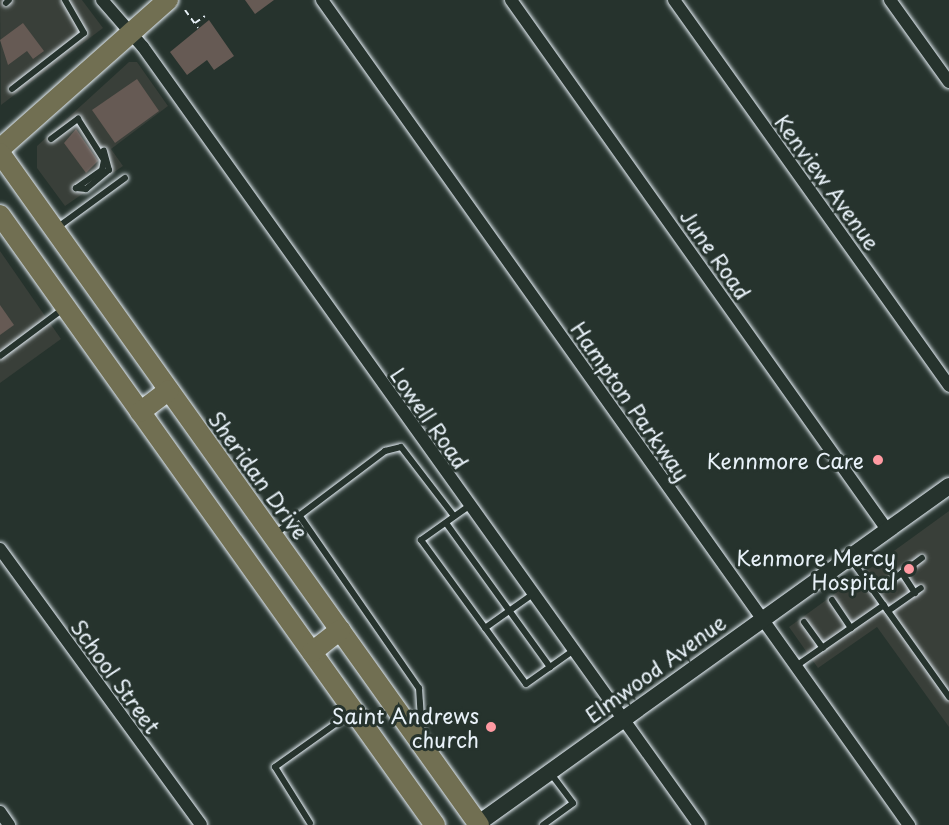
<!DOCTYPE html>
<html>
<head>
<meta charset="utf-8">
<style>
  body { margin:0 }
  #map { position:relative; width:949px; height:825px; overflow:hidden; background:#26332d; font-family:"Playpen Sans",sans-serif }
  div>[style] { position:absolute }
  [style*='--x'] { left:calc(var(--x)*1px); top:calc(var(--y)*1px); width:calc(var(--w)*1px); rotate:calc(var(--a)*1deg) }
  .built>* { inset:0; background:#393f39 }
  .building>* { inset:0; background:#665a54 }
  .path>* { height:2px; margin-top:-1px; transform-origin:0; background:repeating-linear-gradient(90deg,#e8f1f8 0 6px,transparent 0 10.5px) }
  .roads { filter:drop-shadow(0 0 2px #e8f1f8) drop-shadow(0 0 2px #e8f1f8) }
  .lane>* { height:6px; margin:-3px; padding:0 3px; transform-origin:3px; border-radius:3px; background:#26332d }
  .street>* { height:12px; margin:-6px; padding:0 6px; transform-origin:6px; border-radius:6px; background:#26332d }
  .secondary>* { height:16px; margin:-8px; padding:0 8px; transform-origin:8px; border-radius:8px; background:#26332d }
  .primary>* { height:20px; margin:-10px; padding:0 10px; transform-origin:10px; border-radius:10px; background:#716f52 }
  .dots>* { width:16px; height:16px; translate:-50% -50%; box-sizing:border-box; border:3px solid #26332d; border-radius:50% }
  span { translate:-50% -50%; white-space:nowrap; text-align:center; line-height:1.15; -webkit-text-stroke:6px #26332d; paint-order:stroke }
  .street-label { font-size:21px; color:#e8f1f8 }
  .poi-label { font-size:21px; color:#e8f1f8 }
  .right { translate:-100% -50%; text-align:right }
</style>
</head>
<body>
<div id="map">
  <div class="built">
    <div style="clip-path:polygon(0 0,82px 0,103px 28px,1px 105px)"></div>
    <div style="clip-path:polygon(129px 62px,137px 62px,168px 106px,111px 149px,123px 166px,65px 206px,37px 168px,37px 146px)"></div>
    <div style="clip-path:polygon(0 251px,61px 339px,0 383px)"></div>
    <div style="clip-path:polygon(949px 511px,949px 727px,877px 627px,818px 668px,789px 627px)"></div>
  </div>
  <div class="building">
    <div style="clip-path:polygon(245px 0,274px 0,255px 14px)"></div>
    <div style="clip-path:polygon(209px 20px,234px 56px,214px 70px,207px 60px,187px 75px,170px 52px)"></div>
    <div style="clip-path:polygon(23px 23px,44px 51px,33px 59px,27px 51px,8px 65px,0 40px)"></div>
    <div style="clip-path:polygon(137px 79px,159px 111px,115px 143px,92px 110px)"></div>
    <div style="clip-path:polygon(76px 129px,98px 161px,86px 173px,64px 143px)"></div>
    <div style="clip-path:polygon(0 305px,14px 325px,0 335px)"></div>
  </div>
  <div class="path">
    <div style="--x:185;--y:10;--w:22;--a:54"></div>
    <div style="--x:195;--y:23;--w:12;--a:-35"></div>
  </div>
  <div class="roads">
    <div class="lane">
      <div style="--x:6;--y:3;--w:4;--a:-45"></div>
      <div style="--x:12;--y:89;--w:91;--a:-37.9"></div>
      <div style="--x:84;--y:33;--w:38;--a:-120"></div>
      <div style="--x:51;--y:139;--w:34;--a:-37"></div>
      <div style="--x:78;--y:119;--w:49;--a:57.6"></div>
      <div style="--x:104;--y:160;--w:10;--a:101"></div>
      <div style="--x:102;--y:170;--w:32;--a:145"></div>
      <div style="--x:76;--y:188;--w:10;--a:6"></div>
      <div style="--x:86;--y:189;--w:30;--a:-40"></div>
      <div style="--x:109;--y:170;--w:20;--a:-105"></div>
      <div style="--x:58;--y:227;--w:83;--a:-36.2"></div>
      <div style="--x:0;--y:356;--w:79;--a:-36.7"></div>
      <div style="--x:469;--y:506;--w:59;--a:144.7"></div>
      <div style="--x:421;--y:540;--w:178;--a:53.9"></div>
      <div style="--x:526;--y:684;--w:59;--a:-35.3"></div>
      <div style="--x:299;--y:515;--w:211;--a:55.3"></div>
      <div style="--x:419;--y:688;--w:47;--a:86.3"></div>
      <div style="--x:446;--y:523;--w:178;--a:54.2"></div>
      <div style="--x:275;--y:534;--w:138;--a:-37"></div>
      <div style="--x:385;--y:451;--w:16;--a:-14"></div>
      <div style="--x:401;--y:447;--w:87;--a:52.5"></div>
      <div style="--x:850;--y:558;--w:171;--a:54.5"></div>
      <div style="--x:902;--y:573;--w:25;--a:-37"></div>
      <div style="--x:884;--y:586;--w:22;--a:-36"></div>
      <div style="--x:902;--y:573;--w:24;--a:57"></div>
      <div style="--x:832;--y:600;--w:34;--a:56"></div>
      <div style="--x:888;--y:611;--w:40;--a:-34.9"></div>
      <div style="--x:804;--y:622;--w:32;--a:54"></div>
      <div style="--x:485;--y:628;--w:59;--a:-35.3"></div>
      <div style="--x:796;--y:666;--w:107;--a:-34.7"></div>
      <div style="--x:310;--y:823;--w:66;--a:-122"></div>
      <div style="--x:275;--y:767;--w:95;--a:-35.5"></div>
      <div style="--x:543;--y:825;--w:37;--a:-36"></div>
      <div style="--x:573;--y:803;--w:38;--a:-127"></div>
    </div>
    <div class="street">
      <div style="--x:102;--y:0;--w:62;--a:48.9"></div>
      <div style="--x:143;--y:47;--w:956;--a:54.45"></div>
      <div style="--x:322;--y:0;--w:1013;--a:54.57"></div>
      <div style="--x:511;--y:0;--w:651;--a:54.63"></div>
      <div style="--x:674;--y:0;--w:474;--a:54.5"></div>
      <div style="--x:890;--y:0;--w:101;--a:54.3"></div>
      <div style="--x:0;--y:549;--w:341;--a:53.9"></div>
      <div style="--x:0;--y:812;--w:16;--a:55"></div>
    </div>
    <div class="secondary">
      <div style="--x:476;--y:825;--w:582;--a:-35.63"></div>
    </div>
    <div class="primary">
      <div style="--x:0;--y:149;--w:225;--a:-41.6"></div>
      <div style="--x:0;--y:153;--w:825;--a:54.52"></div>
      <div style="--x:0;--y:215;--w:749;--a:54.51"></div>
      <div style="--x:140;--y:412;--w:36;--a:-37"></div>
      <div style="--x:312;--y:652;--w:36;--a:-38"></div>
    </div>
  </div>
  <div class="dots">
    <div style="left:878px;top:460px;background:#ff9aa2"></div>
    <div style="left:909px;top:569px;background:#ff9aa2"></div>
    <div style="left:491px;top:727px;background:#ff9aa2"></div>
  </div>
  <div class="street-label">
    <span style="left:828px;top:182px;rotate:54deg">Kenview Avenue</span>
    <span style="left:716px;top:254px;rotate:55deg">June Road</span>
    <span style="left:631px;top:401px;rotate:55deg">Hampton Parkway</span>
    <span style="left:430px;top:418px;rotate:55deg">Lowell Road</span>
    <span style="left:259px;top:475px;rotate:54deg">Sheridan Drive</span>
    <span style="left:655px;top:668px;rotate:-36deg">Elmwood Avenue</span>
    <span style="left:116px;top:676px;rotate:54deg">School Street</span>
  </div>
  <div class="poi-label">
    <span class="right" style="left:864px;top:460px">Kennmore Care</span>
    <span class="right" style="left:896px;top:569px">Kenmore Mercy<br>Hospital</span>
    <span class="right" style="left:479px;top:727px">Saint Andrews<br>church</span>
  </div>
</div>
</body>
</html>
